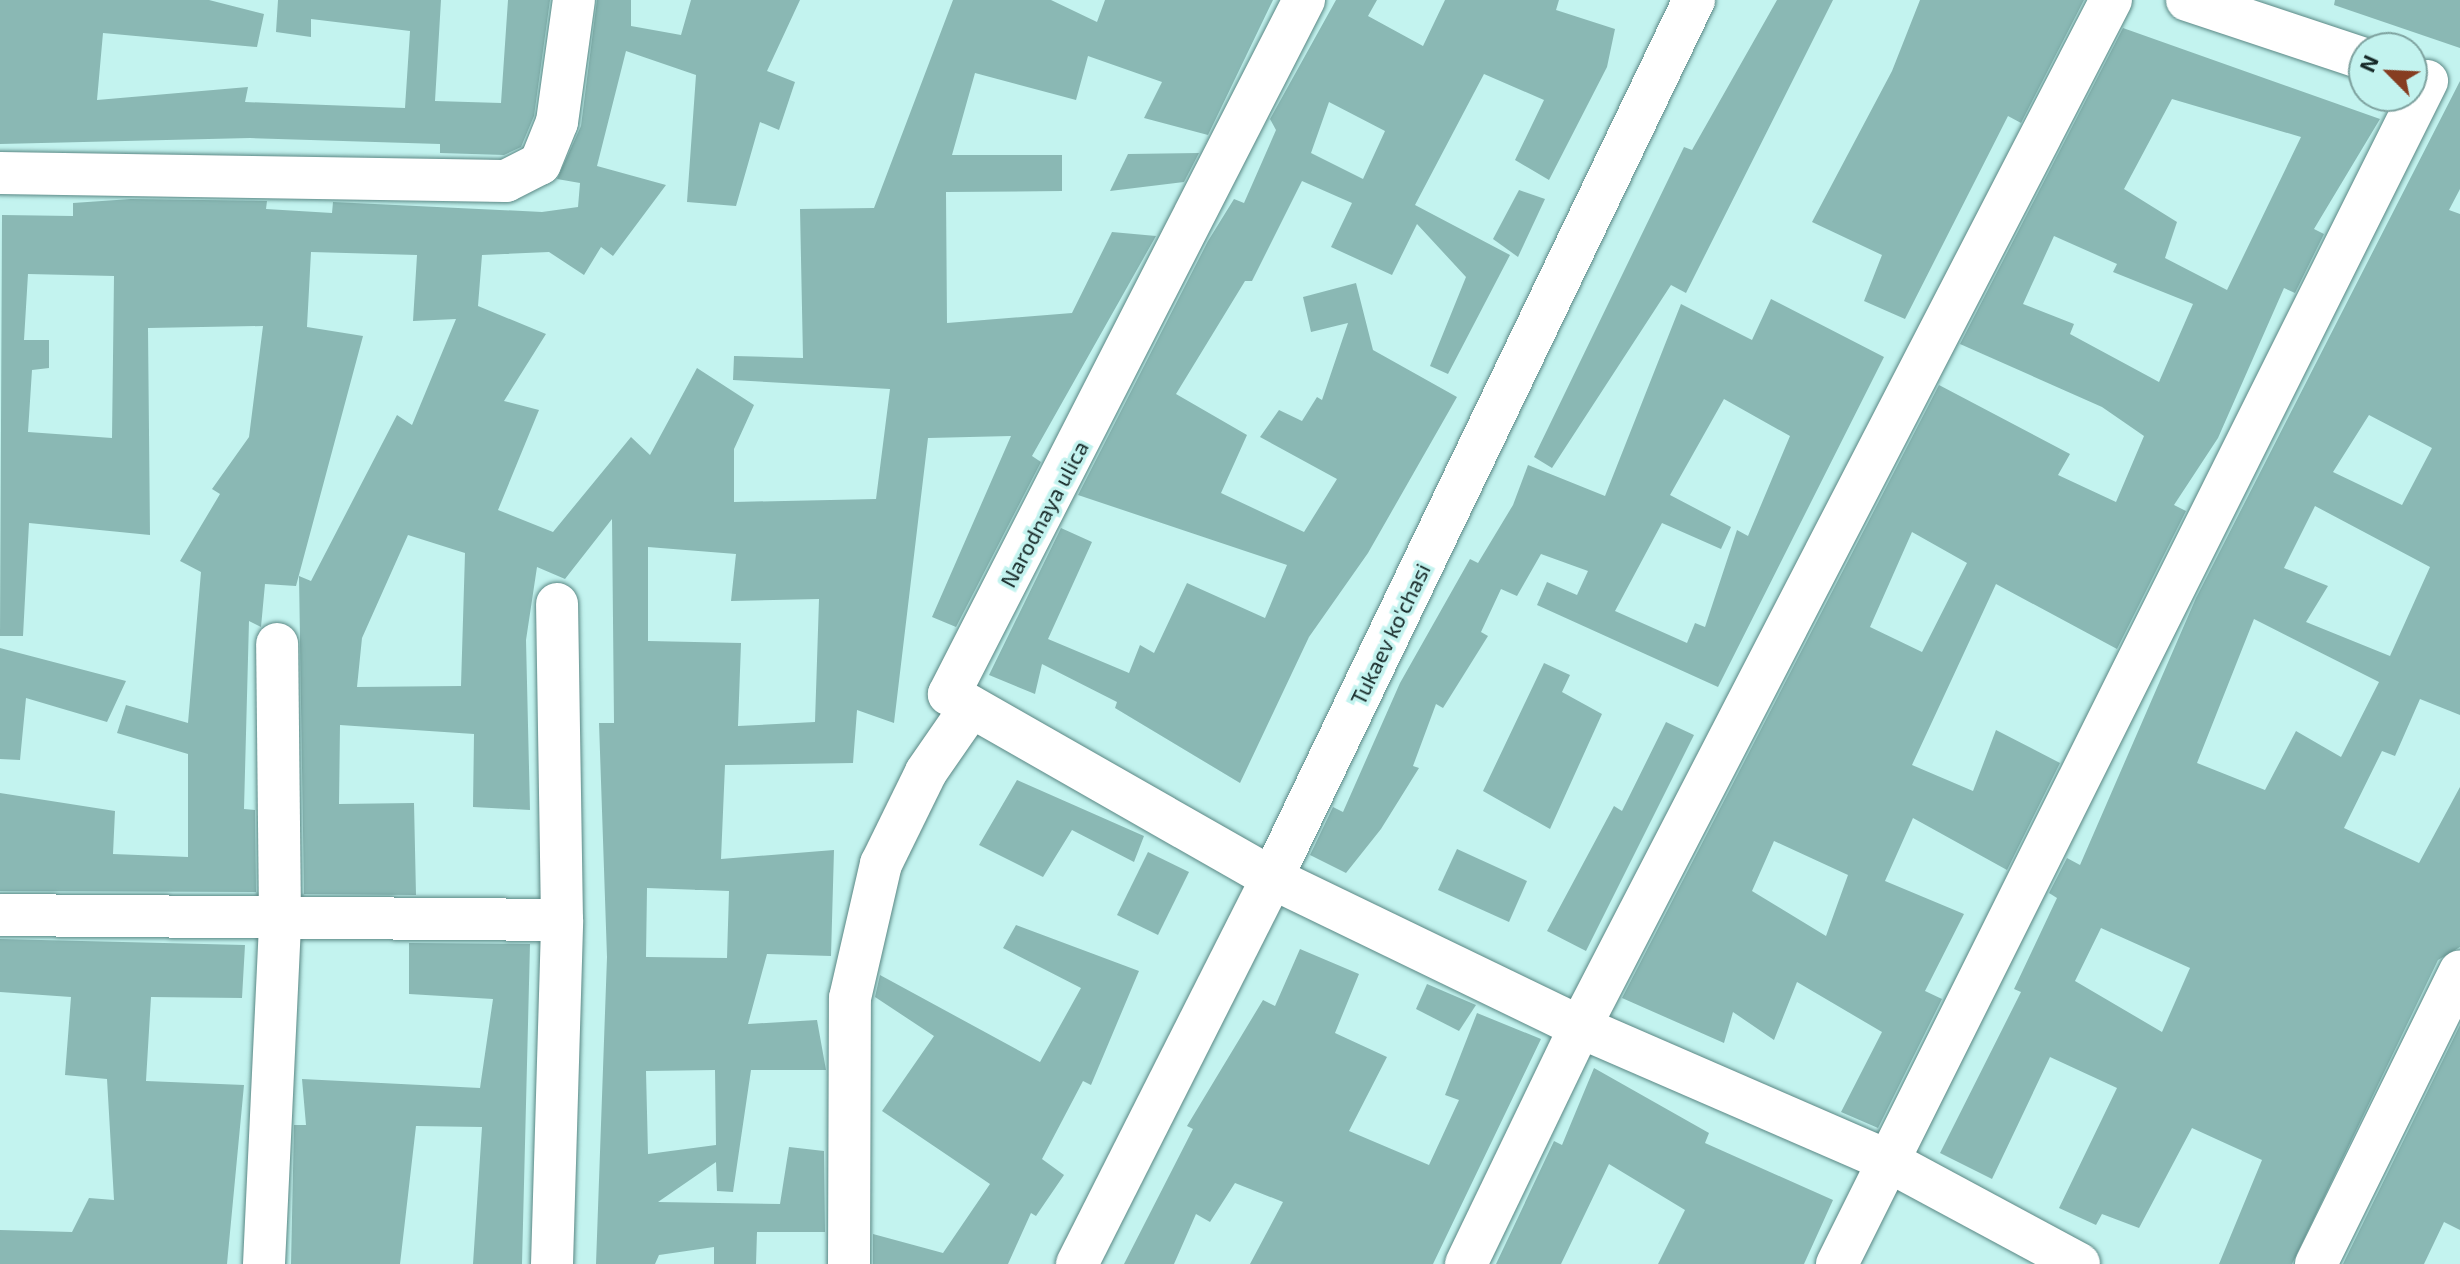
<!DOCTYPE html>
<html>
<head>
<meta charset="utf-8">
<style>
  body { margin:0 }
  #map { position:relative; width:2460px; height:1264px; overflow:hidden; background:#c3f3ef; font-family:"Exo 2",sans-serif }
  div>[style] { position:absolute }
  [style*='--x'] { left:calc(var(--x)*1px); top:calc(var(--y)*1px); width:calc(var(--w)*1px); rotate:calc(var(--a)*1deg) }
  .building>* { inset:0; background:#8ab8b4 }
  .roads { filter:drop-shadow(0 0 2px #5a8784) drop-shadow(0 0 2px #5a8784) }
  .minor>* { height:42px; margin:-21px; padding:0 21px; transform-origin:21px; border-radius:21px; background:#fff }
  span { translate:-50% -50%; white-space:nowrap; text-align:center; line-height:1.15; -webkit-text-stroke:7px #c3f3ef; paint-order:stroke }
  .street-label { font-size:22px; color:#162827 }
  .north { position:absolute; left:2348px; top:32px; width:80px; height:80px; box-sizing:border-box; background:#c3f3ef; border:2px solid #7ea29f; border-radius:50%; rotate:294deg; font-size:22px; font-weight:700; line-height:32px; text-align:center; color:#162827 }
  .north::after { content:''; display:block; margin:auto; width:28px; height:36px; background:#863d21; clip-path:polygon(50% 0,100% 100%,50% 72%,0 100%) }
</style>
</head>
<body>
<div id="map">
  <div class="building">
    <div style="clip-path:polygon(0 0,209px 0,264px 14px,257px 47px,103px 33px,97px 100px,248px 87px,245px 102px,405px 108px,410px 31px,311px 19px,311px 37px,276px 32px,278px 0,441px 0,435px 101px,501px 103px,508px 0,550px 0,534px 116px,521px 147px,504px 155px,440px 153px,440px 144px,250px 138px,0 144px)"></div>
    <div style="clip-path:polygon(evenodd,597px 0,631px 0,631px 26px,681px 35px,691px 0,800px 0,767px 71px,795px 82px,779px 130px,760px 122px,736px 206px,687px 202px,696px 75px,626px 51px,597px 166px,666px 185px,613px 256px,601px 247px,584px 275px,549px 252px,482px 255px,478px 306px,546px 334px,504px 401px,539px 410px,498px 510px,553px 532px,631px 437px,650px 455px,697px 368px,754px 405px,734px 449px,734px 502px,876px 499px,890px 389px,733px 380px,734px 356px,803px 358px,800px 209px,874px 208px,953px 0,1051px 0,1097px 22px,1105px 0,1273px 0,1208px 135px,1144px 118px,1162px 82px,1088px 56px,1076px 100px,975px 73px,952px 155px,1062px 155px,1062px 191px,946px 192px,947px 323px,1072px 313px,1112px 232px,1156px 236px,1032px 456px,1041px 462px,956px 627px,932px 617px,1011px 436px,928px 438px,894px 723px,857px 710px,853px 763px,725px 765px,721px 859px,834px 850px,831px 956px,767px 954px,748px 1024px,817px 1020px,826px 1070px,751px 1070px,733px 1192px,717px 1191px,716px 1162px,658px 1202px,780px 1204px,789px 1147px,824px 1151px,825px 1232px,757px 1232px,756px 1264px,714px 1264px,714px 1247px,659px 1255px,655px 1264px,596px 1264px,607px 957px,599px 723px,614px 723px,612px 519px,565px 579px,537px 567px,526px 640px,530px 810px,473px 807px,474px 734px,340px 725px,339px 804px,414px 803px,416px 895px,304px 894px,299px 576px,311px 581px,397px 415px,412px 425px,456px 319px,413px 321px,417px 255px,311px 252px,307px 327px,363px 336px,296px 586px,265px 584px,261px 627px,249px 621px,244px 809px,255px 810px,256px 892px,0 891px,0 793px,115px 811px,113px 854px,188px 857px,188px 754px,117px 733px,126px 705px,188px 723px,201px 572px,180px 561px,220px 494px,212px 489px,249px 437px,263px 326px,148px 328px,150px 535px,29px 523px,23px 636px,0 636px,2px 215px,73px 216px,73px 203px,131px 199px,267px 201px,266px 209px,332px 213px,333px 202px,542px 212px,578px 207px,580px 183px,557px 179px,581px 126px,597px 0,28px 274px,114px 276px,112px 438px,28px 432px,32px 370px,49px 368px,49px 340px,24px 340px,28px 274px,597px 0,408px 535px,465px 553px,461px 686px,357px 687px,362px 638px,408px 535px,597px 0,648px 547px,736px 554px,731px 601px,819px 599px,815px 722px,738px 726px,741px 643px,648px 641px,648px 547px,597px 0,647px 888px,729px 891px,727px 958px,646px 957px,647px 888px,597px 0,715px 1070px,716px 1145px,648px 1154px,646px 1071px,715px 1070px)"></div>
    <div style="clip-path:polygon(evenodd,1336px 0,1377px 0,1368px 16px,1423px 46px,1445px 0,1559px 0,1556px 10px,1615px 29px,1607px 67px,1549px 180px,1515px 160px,1544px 100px,1484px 74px,1415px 205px,1510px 255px,1448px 374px,1430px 366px,1466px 277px,1417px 224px,1392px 275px,1331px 247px,1352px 203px,1302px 181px,1252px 281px,1245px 281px,1176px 394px,1247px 435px,1221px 493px,1304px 532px,1337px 479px,1260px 437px,1279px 410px,1302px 421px,1317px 397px,1322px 400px,1348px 323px,1311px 332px,1303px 297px,1356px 283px,1373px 350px,1457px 397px,1368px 553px,1309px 637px,1240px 783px,1115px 708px,1117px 702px,1042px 664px,1035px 694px,989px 675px,1061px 528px,1092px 542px,1048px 639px,1129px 673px,1140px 645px,1154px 653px,1187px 583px,1265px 618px,1287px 565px,1078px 495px,1208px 241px,1234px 199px,1244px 203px,1276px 130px,1270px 119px,1336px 0,1329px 102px,1385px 131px,1363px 179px,1311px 153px,1329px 102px)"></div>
    <div style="clip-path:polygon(1777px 0,1833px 0,1686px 293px,1671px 285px,1552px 468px,1534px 457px,1684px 147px,1692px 150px)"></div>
    <div style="clip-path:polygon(1920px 0,2084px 0,2021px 123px,2008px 116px,1905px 319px,1864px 301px,1882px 255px,1812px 222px,1892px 71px)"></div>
    <div style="clip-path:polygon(2335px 0,2460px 0,2460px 48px,2334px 5px)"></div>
    <div style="clip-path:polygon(evenodd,2123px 28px,2380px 119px,2314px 229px,2324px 234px,2295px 293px,2284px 288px,2218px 438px,2174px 505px,2186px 511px,2117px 649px,1996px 584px,1912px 765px,1973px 791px,1996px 730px,2060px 763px,2007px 870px,1913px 818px,1885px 881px,1964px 914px,1925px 991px,1942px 999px,1878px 1128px,1841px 1112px,1882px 1032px,1797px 982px,1774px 1040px,1733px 1012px,1724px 1043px,1622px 998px,1939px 385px,2070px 454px,2058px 475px,2116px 502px,2144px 436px,2102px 407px,1960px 344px,2123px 28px,2172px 99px,2301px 137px,2227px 290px,2165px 258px,2177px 222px,2124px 189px,2172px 99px,2123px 28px,2054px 236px,2117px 264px,2113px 272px,2193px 304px,2159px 382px,2070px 334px,2074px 324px,2023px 304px,2054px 236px,2123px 28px,1912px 532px,1967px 563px,1922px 652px,1870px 627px,1912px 532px,2123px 28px,1774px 841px,1848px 875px,1826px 936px,1752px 891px,1774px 841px)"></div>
    <div style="clip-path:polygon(evenodd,2460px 81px,2460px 189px,2449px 210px,2460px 214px,2460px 715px,2420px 699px,2395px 756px,2382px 751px,2344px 828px,2419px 863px,2460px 787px,2460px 947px,2438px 960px,2292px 1264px,2219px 1264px,2262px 1160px,2192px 1128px,2139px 1228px,2102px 1214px,2096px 1225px,2059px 1208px,2117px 1088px,2050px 1057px,1992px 1179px,1940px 1153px,2021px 992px,2014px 989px,2057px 898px,2049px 893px,2067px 858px,2080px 865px,2196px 598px,2460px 81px,2369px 415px,2432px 448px,2402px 505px,2333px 472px,2369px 415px,2460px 81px,2315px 506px,2430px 567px,2390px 656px,2306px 622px,2328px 586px,2284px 568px,2315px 506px,2460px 81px,2254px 619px,2379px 682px,2341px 757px,2296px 731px,2265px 790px,2197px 763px,2254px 619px,2460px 81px,2101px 928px,2190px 968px,2162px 1032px,2075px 981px,2101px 928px)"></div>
    <div style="clip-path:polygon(1199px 153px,1184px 182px,1110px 191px,1128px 154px)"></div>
    <div style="clip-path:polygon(1519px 190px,1545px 199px,1518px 257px,1493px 239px)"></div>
    <div style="clip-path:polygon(evenodd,1771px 299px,1884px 357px,1718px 687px,1537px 605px,1547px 582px,1577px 595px,1588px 571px,1541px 554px,1517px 596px,1501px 589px,1481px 632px,1488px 636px,1443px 708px,1436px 704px,1413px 766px,1419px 768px,1381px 829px,1346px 873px,1310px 855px,1333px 807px,1343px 812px,1400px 683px,1470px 559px,1478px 563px,1513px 505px,1528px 465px,1605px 496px,1681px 304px,1752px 340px,1771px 299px,1724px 399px,1790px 436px,1748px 536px,1737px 530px,1705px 627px,1695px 623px,1687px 643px,1615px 611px,1662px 523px,1721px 549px,1731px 527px,1670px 495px,1724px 399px)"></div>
    <div style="clip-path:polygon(0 648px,126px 681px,107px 722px,26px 698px,20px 760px,0 759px)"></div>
    <div style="clip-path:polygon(1544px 663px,1570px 675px,1562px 692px,1602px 714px,1550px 829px,1483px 791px)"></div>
    <div style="clip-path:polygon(1666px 722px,1694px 735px,1586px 951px,1547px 931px,1614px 806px,1622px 811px)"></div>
    <div style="clip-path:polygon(1017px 780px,1144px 836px,1134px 862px,1072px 830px,1043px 877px,979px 845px)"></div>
    <div style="clip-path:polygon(1457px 849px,1527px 881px,1509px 922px,1438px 890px)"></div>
    <div style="clip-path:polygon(1148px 852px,1189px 872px,1158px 935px,1117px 915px)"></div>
    <div style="clip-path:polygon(1016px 925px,1139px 971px,1091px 1085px,1083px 1081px,1042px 1159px,1064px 1175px,1036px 1216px,1031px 1213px,1008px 1264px,873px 1264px,873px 1234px,943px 1253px,990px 1184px,882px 1111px,934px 1036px,875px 997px,880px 975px,1040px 1062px,1081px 988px,1003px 948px)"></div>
    <div style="clip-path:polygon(0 939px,245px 945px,242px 998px,151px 997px,146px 1081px,244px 1085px,227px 1264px,0 1264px,0 1230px,72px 1232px,89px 1198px,114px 1200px,107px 1079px,65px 1075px,71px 997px,0 992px)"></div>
    <div style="clip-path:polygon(409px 943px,530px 944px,522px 1264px,473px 1264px,482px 1127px,416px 1126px,400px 1264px,291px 1264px,294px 1125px,306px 1125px,302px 1079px,480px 1088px,493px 999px,409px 994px)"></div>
    <div style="clip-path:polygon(1300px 949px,1359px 974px,1335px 1033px,1387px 1057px,1349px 1131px,1429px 1165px,1459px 1100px,1445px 1095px,1477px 1013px,1541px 1039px,1433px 1264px,1250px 1264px,1283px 1202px,1235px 1183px,1210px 1222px,1196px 1214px,1174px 1264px,1124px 1264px,1193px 1129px,1187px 1126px,1263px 1000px,1275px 1006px)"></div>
    <div style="clip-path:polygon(1427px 984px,1476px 1005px,1459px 1031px,1416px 1009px)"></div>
    <div style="clip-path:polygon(2460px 1025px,2460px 1230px,2444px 1222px,2424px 1264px,2343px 1264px)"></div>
    <div style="clip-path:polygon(1594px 1068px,1709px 1133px,1705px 1143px,1833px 1200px,1804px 1264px,1658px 1264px,1685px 1210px,1609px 1164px,1561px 1264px,1496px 1264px,1554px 1141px,1562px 1145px)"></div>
  </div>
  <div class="roads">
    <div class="minor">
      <div style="--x:1304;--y:0;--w:780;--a:117.09"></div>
      <div style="--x:949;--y:694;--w:372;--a:29.7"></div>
      <div style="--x:1272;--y:878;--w:342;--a:25.8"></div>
      <div style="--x:1580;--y:1027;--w:336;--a:23.5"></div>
      <div style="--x:1888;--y:1161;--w:217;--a:28.3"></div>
      <div style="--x:2187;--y:0;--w:187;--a:18.4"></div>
      <div style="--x:0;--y:173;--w:506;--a:0.91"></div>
      <div style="--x:506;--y:181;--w:38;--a:-27"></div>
      <div style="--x:540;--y:164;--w:45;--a:-68"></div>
      <div style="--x:557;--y:122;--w:123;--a:-82.1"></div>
      <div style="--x:0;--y:915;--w:562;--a:0.51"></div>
      <div style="--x:264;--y:1264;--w:345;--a:-87.3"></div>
      <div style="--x:280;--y:919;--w:275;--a:-90.6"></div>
      <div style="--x:552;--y:1264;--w:344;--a:-88.3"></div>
      <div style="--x:562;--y:920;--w:316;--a:-90.9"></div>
      <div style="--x:849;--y:1264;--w:266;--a:-89.8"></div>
      <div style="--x:850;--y:998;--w:138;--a:-77"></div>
      <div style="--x:881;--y:864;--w:102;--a:-63.9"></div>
      <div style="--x:926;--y:772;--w:79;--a:-55.3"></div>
      <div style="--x:1077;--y:1264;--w:432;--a:-63.2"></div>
      <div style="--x:1272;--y:878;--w:974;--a:-64.33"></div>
      <div style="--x:1466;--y:1264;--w:263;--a:-64.3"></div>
      <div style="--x:1580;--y:1027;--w:1156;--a:-62.66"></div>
      <div style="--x:1837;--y:1264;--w:1322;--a:-63.49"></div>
      <div style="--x:2316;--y:1264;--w:326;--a:-63.8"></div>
    </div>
  </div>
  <div class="street-label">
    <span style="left:1044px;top:514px;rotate:-62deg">Narodnaya ulica</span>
    <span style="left:1390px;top:634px;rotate:-64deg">Tukaev ko'chasi</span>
  </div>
  <div class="north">N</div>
</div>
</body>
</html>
